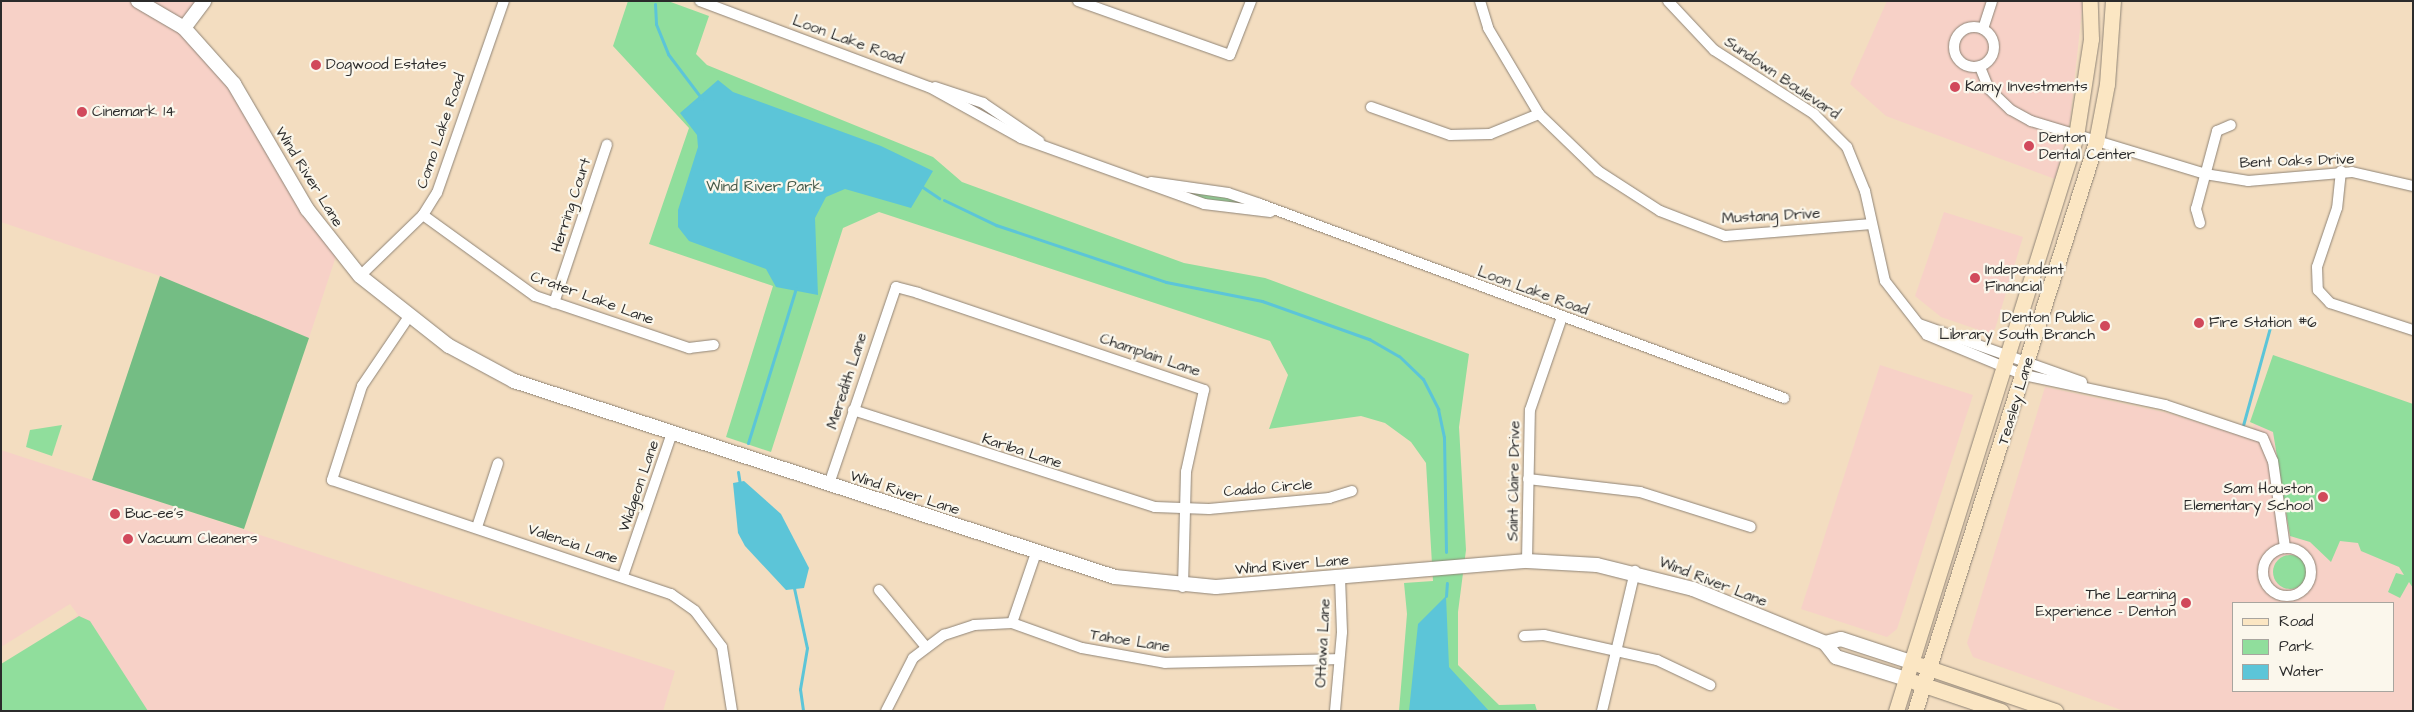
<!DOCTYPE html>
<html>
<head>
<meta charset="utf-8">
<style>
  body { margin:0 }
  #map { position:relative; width:2414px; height:712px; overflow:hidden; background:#f3ddc0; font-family:"Architects Daughter",sans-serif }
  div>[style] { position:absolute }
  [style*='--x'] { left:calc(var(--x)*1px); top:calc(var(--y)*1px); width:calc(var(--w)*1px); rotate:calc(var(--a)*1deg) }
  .built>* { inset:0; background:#f7d1c7 }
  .green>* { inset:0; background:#90de9c }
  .round { border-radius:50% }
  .forest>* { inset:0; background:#74bd84 }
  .water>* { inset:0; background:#5cc5d8 }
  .stream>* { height:3px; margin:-1.5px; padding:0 1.5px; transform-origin:1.5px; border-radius:1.5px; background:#5cc5d8 }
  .roads { filter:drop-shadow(0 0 1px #8f8476) drop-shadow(0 0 1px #8f8476) }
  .minor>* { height:10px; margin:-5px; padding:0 5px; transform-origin:5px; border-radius:5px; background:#fff }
  .minor>.ring { margin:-5px; padding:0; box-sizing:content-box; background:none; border:10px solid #fff; border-radius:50% }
  .tertiary>* { height:14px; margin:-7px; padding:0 7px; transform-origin:7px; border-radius:7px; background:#fff }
  .secondary>* { height:15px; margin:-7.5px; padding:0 7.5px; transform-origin:7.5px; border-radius:7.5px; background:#fbe6c3 }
  .dots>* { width:14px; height:14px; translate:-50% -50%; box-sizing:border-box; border:2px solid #fbf7ec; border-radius:50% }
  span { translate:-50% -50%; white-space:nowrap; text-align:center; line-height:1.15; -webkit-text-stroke:4.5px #fbf7ec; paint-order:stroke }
  .street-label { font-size:15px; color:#2b2b2b }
  .poi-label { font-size:15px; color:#2b2b2b }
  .left { translate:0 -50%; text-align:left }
  .right { translate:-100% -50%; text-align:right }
  .park-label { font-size:15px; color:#445847 }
  .frame { position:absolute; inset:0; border:2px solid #2b2b2b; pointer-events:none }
  .legend { position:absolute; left:2232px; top:602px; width:162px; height:90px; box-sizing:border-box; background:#fbf7ec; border:1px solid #a8a59f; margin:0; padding:6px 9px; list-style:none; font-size:15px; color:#2b2b2b }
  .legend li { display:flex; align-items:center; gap:10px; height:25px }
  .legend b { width:25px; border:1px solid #a8a59f }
</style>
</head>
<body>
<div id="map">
  <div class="built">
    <div style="clip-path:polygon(1px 1px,204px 1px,184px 28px,199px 42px,338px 250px,309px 338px,160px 276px,1px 222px)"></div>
    <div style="clip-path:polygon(1887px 1px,2083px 1px,2070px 121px,2055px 179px,1886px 116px,1850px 84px)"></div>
    <div style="clip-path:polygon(1944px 212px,2023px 237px,1995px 329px,1988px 333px,1941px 317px,1915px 296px)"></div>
    <div style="clip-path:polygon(evenodd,2273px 355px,2413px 404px,2413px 711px,2124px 711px,1973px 657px,1967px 643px,2045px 387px,2168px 413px,2250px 439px,2273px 355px,2233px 603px,2393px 603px,2393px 691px,2233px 691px,2233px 603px)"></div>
    <div style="clip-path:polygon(1880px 365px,1973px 395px,1897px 629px,1887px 637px,1801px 609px)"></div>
    <div style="clip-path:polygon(1px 450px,675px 671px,663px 711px,1px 711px,1px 668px,78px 615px,70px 604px,1px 647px)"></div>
  </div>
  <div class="green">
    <div style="clip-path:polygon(628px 1px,668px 1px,709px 16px,696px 54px,707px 65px,933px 157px,962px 182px,1184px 263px,1265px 278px,1469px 354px,1459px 427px,1466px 550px,1458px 612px,1458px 665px,1499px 705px,1535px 704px,1537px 711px,1399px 711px,1407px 614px,1404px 583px,1433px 581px,1426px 463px,1411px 442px,1385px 423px,1361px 416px,1269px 429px,1288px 375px,1270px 341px,879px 212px,843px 228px,771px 452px,726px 437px,773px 286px,649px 244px,689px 128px,613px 46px)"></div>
    <div style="clip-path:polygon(1182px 191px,1229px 197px,1255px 205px,1204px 200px)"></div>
    <div style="clip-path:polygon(2273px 355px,2413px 404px,2413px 588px,2409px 582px,2400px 598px,2388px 592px,2396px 573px,2404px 575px,2399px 567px,2361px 551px,2358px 543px,2340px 541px,2331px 562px,2310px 542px,2290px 536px,2273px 432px,2250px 422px)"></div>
    <div style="clip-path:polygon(62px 425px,52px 456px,26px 447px,30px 430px)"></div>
    <div class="round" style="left:2273px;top:555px;width:34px;height:34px"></div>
    <div style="clip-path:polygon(79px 616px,90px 621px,148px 711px,1px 711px,1px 664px)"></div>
  </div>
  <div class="forest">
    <div style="clip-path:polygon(160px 276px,309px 338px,244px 529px,92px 480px)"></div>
  </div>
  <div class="water">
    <div style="clip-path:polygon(718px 80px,733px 92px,881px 146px,933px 171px,911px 208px,845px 189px,826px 197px,815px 218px,818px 295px,776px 287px,766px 269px,689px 241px,678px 227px,678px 210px,698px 147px,697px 135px,680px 113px)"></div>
    <div style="clip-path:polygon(744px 481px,781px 514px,809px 568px,804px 588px,786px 590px,745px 546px,738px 533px,733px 483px)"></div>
    <div style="clip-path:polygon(1446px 596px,1449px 667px,1489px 711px,1409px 711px,1418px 624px)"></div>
  </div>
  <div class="stream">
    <div style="--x:655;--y:4;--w:20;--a:87"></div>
    <div style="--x:656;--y:24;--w:32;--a:68"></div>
    <div style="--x:668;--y:54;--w:56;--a:52.9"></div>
    <div style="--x:921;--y:186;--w:22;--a:34"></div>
    <div style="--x:944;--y:200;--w:58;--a:25.7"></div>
    <div style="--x:996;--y:225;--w:179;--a:18.5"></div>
    <div style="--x:1166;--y:282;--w:98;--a:11.2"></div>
    <div style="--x:1262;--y:301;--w:114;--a:19.6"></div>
    <div style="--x:1369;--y:339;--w:34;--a:30"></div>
    <div style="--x:1399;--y:356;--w:33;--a:44"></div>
    <div style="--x:1423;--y:379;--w:34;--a:63"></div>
    <div style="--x:1438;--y:409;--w:29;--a:78"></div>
    <div style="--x:1444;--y:437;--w:115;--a:89"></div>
    <div style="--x:2242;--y:429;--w:106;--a:-74.6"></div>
    <div style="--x:748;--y:443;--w:162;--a:-72.8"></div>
    <div style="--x:738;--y:472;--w:12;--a:81"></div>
    <div style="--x:794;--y:588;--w:61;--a:77.8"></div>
    <div style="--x:807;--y:648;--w:42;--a:99.7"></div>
    <div style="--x:800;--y:689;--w:22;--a:82"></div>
    <div style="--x:1446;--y:596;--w:13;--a:-86"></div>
  </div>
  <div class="roads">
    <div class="minor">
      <div style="--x:700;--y:1;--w:245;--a:20.6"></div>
      <div style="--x:929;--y:87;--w:105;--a:29"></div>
      <div style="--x:1021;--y:138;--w:195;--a:19.8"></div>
      <div style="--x:1204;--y:204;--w:67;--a:6.8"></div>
      <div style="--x:1078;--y:1;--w:161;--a:19.6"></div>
      <div style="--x:1230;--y:55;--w:58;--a:-68.7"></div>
      <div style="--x:1480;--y:1;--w:28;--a:73"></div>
      <div style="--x:1488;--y:28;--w:100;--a:59.3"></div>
      <div style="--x:1539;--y:114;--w:82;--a:44"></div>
      <div style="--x:1598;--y:171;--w:74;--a:32.8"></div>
      <div style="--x:1660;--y:211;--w:70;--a:21"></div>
      <div style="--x:1725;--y:236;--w:147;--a:-4.7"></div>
      <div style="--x:1668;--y:1;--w:67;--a:46.8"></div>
      <div style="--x:1714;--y:50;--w:119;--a:32.6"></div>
      <div style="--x:1814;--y:114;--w:47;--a:45"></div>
      <div style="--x:1847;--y:147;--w:48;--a:67.8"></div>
      <div style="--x:1865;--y:191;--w:92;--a:77.5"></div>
      <div style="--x:1885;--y:281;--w:68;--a:52.1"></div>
      <div style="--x:1927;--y:335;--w:105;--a:22.4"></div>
      <div style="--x:2024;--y:375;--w:144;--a:12"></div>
      <div style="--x:2165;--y:405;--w:103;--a:18.6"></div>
      <div style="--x:2263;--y:438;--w:25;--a:67"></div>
      <div style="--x:2273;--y:461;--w:88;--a:82.1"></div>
      <div class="ring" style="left:1954px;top:27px;width:30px;height:30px"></div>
      <div style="--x:1983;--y:29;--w:29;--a:-72"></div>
      <div style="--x:1980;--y:67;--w:24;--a:68"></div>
      <div style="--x:1989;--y:89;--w:30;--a:44"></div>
      <div style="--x:2011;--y:110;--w:23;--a:29"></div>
      <div style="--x:2031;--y:121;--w:182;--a:16.9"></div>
      <div style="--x:2205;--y:174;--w:44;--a:9.2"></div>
      <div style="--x:2248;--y:181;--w:104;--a:-4.9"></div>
      <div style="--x:2352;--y:172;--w:63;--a:12.9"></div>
      <div style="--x:935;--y:87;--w:51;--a:18.4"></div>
      <div style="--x:983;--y:103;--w:68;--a:34.2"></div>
      <div style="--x:1371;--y:107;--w:84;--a:19.5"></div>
      <div style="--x:1450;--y:135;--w:40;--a:-1.4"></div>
      <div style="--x:1490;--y:134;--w:53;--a:-22.2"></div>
      <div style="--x:2341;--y:171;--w:37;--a:96"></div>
      <div style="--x:2337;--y:208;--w:62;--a:108.7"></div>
      <div style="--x:2317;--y:267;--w:23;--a:88"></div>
      <div style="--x:2318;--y:290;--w:18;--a:47"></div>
      <div style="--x:2330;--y:303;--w:87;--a:18"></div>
      <div style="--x:1151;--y:182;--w:78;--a:8.1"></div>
      <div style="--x:1228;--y:193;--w:34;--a:19"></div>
      <div style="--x:1260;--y:204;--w:559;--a:20.32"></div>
      <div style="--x:423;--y:215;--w:138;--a:35.9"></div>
      <div style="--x:535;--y:296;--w:163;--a:18.7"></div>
      <div style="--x:689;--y:348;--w:25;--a:-7"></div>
      <div style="--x:2200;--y:223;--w:15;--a:-106"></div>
      <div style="--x:2196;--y:209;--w:81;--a:-74.9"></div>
      <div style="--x:2217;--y:131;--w:15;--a:-23"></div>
      <div style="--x:360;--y:276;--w:88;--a:-44.1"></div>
      <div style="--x:423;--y:215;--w:26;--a:-58"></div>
      <div style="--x:437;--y:193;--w:203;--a:-70.8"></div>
      <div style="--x:554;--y:303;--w:167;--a:-71.5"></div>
      <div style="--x:408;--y:318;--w:82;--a:124.1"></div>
      <div style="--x:362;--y:386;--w:99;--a:107.7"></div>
      <div style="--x:332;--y:480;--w:358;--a:18.6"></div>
      <div style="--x:671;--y:594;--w:29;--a:35"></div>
      <div style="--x:695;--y:611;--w:45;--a:53.1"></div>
      <div style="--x:722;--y:647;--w:65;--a:81.1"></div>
      <div style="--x:1919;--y:324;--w:173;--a:19.6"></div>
      <div style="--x:853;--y:410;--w:317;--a:17.8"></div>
      <div style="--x:1155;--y:507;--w:54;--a:2.1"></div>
      <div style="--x:1209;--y:509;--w:121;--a:-5.2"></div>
      <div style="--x:1329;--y:498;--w:24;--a:-17"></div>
      <div style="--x:1528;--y:479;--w:113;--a:6.6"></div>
      <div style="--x:1640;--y:492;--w:116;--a:17.5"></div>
      <div style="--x:829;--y:484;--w:208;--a:-71.2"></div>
      <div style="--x:896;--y:287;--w:23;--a:15"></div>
      <div style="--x:918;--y:293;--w:302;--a:18.7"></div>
      <div style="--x:1204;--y:390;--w:84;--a:102.4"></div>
      <div style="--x:1186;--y:472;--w:115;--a:91.5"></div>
      <div style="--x:477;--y:527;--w:67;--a:-71.8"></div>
      <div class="ring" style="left:2263px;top:548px;width:38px;height:38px"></div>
      <div style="--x:1527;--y:561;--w:151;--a:-88.9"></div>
      <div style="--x:1530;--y:410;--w:98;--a:-71"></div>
      <div style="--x:623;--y:576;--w:151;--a:-71.1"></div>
      <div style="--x:879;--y:590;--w:74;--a:50.5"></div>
      <div style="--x:1012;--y:623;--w:74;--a:-71.1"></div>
      <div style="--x:1524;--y:636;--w:20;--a:-3"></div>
      <div style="--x:1544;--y:635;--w:116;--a:12.5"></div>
      <div style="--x:1657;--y:660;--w:59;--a:25.3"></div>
      <div style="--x:886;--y:711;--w:59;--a:-63"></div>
      <div style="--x:913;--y:658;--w:39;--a:-37"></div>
      <div style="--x:944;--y:635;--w:32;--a:-18"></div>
      <div style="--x:974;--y:625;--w:38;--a:-3"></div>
      <div style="--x:1012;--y:623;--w:74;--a:19.7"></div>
      <div style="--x:1082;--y:648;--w:84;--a:10.2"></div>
      <div style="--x:1165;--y:663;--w:174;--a:-1.3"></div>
      <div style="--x:1335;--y:711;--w:79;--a:-84.9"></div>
      <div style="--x:1342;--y:632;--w:55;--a:-92.1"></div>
      <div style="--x:1602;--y:711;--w:144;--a:-76.7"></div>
    </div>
    <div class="tertiary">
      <div style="--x:138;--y:1;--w:53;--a:30.4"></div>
      <div style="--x:184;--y:28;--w:75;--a:48.2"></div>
      <div style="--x:234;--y:84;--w:145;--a:59.7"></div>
      <div style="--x:307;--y:209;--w:85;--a:51.7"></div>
      <div style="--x:360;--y:276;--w:113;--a:38.2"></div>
      <div style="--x:449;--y:346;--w:74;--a:28.3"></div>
      <div style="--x:514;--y:381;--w:632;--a:18.06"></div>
      <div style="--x:1115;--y:577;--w:101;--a:5.7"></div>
      <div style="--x:1216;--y:587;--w:312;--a:-4.8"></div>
      <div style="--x:1527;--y:561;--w:70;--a:3.3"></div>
      <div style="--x:1597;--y:565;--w:99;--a:14"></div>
      <div style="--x:1693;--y:589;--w:143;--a:22.2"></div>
      <div style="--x:1825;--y:643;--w:18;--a:52"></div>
      <div style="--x:1836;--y:657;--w:73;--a:17.4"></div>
      <div style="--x:184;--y:28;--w:34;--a:-53"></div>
      <div style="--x:1825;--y:643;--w:16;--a:-14"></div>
      <div style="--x:1841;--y:639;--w:74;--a:18.2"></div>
    </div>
    <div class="secondary">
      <div style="--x:1920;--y:665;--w:143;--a:18.8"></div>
      <div style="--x:1915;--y:682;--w:91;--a:18.6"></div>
      <div style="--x:1896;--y:711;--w:603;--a:-72.62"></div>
      <div style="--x:2076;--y:136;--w:98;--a:-81.2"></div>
      <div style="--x:2091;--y:39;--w:38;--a:-92"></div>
      <div style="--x:1915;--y:711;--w:597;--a:-72.35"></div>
      <div style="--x:2096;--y:142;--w:59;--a:-79.3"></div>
      <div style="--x:2107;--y:84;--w:83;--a:-85.9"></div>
    </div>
  </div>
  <div class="dots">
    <div style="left:316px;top:65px;background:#d1495b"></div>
    <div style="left:1955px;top:87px;background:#d1495b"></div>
    <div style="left:82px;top:112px;background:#d1495b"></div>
    <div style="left:2029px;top:146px;background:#d1495b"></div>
    <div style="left:1975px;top:278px;background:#d1495b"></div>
    <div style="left:2199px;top:323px;background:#d1495b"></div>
    <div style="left:2105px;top:326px;background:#d1495b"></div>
    <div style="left:2323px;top:497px;background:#d1495b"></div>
    <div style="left:115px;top:514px;background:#d1495b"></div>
    <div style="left:128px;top:539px;background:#d1495b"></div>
    <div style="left:2186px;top:603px;background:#d1495b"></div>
  </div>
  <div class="street-label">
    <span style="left:848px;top:40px;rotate:20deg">Loon Lake Road</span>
    <span style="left:1782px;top:78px;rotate:34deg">Sundown Boulevard</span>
    <span style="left:441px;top:131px;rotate:-71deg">Como Lake Road</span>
    <span style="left:2297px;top:161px;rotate:-2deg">Bent Oaks Drive</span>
    <span style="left:309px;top:177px;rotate:58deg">Wind River Lane</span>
    <span style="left:571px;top:205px;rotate:-72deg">Herring Court</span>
    <span style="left:1771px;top:216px;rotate:-3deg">Mustang Drive</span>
    <span style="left:1533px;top:291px;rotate:20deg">Loon Lake Road</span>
    <span style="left:592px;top:298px;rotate:20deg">Crater Lake Lane</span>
    <span style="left:1150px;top:355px;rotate:19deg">Champlain Lane</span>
    <span style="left:847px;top:381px;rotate:-72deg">Meredith Lane</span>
    <span style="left:2016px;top:401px;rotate:-73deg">Teasley Lane</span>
    <span style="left:1022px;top:451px;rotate:18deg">Kariba Lane</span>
    <span style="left:1514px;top:481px;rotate:-89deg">Saint Claire Drive</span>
    <span style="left:639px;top:486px;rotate:-71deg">Widgeon Lane</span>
    <span style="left:1268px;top:488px;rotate:-5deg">Caddo Circle</span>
    <span style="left:905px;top:493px;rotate:18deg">Wind River Lane</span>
    <span style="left:573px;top:544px;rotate:19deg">Valencia Lane</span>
    <span style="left:1292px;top:565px;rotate:-5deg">Wind River Lane</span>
    <span style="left:1713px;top:582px;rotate:21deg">Wind River Lane</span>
    <span style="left:1130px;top:641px;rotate:9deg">Tahoe Lane</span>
    <span style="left:1323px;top:643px;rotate:-87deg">Ottawa Lane</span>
  </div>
  <div class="poi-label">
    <span class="left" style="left:326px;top:65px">Dogwood Estates</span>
    <span class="left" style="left:1965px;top:87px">Kamy Investments</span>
    <span class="left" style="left:92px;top:112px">Cinemark 14</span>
    <span class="left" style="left:2039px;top:146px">Denton<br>Dental Center</span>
    <span class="left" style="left:1985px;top:278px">Independent<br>Financial</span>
    <span class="right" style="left:2095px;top:326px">Denton Public<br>Library South Branch</span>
    <span class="left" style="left:2209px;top:323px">Fire Station #6</span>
    <span class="right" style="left:2313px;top:497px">Sam Houston<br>Elementary School</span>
    <span class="left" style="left:125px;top:514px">Buc-ee's</span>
    <span class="left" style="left:138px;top:539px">Vacuum Cleaners</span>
    <span class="right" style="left:2176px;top:603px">The Learning<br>Experience - Denton</span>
  </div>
  <div class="park-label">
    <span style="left:764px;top:187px">Wind River Park</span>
  </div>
  <div class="frame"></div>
  <ul class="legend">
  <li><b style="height:6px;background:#fbe6c3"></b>Road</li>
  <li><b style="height:14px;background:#90de9c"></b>Park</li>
  <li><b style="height:14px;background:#5cc5d8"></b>Water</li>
  </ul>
</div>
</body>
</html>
